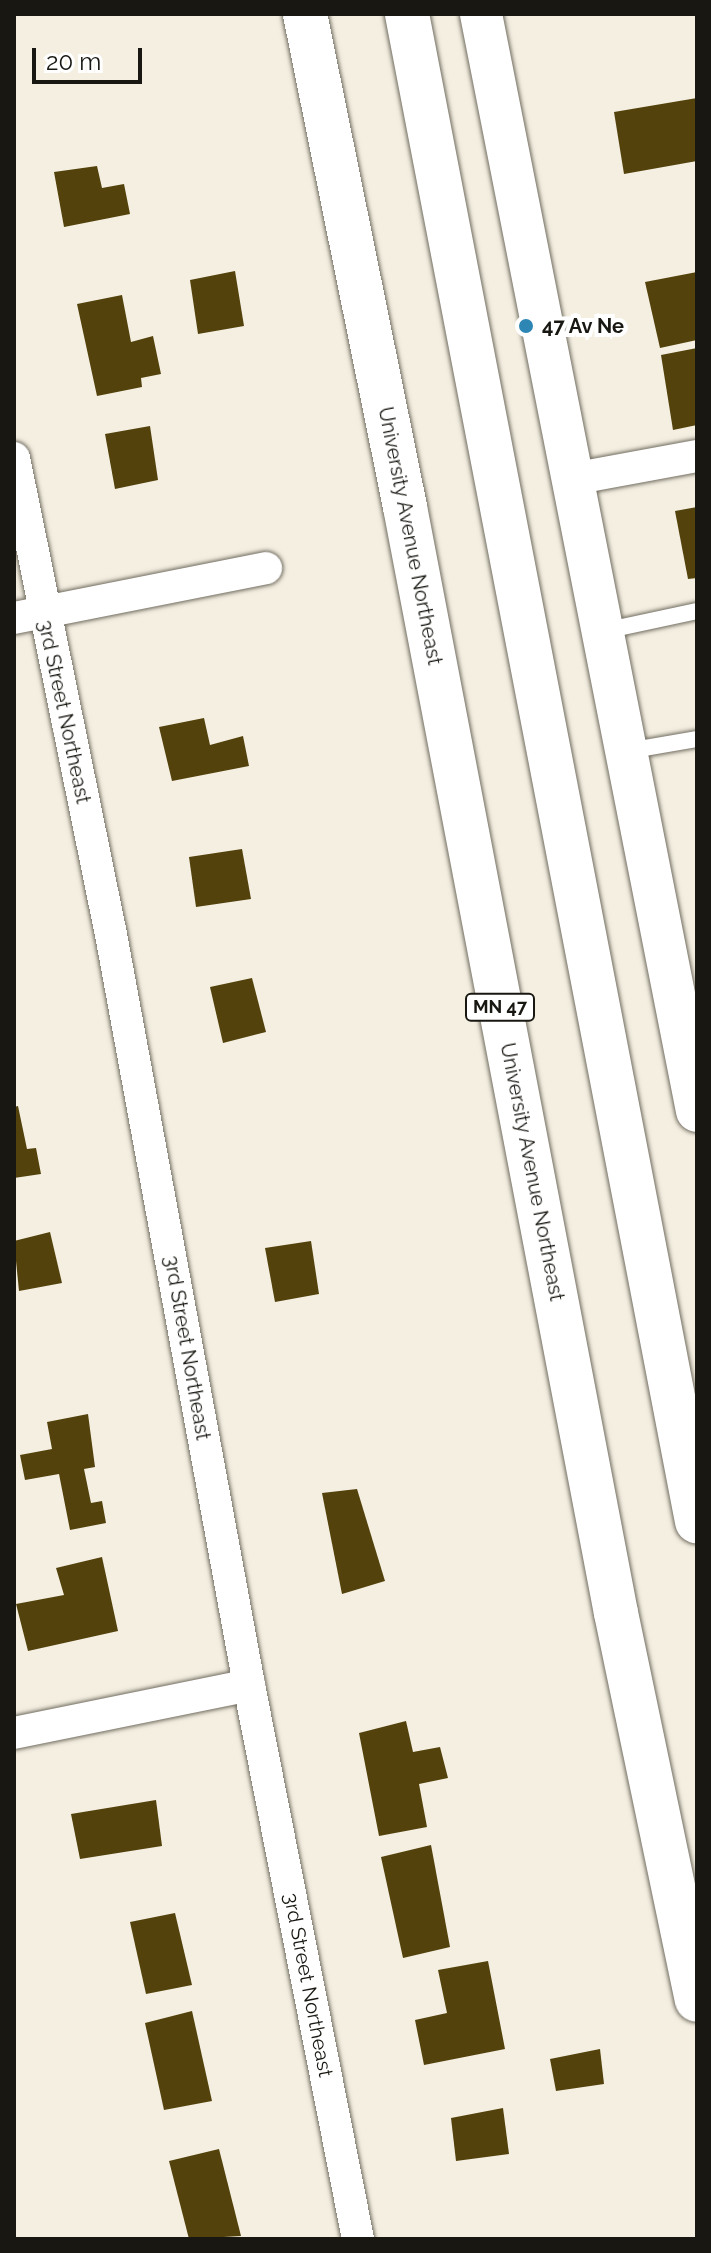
<!DOCTYPE html>
<html>
<head>
<meta charset="utf-8">
<style>
  body { margin:0 }
  #map { position:relative; width:711px; height:2253px; overflow:hidden; background:#f4efe1; font-family:Raleway,sans-serif }
  div>[style] { position:absolute }
  [style*='--x'] { left:calc(var(--x)*1px); top:calc(var(--y)*1px); width:calc(var(--w)*1px); rotate:calc(var(--a)*1deg) }
  .building>* { inset:0; background:#53420b }
  .roads { filter:drop-shadow(0 0 2px #726d61) drop-shadow(0 0 2px #726d61) }
  .service>* { height:16px; margin:-8px; padding:0 8px; transform-origin:8px; border-radius:8px; background:#fff }
  .minor>* { height:32px; margin:-16px; padding:0 16px; transform-origin:16px; border-radius:16px; background:#fff }
  .tertiary>* { height:42px; margin:-21px; padding:0 21px; transform-origin:21px; border-radius:21px; background:#fff }
  .primary>* { height:44px; margin:-22px; padding:0 22px; transform-origin:22px; border-radius:22px; background:#fff }
  .dots>* { width:22px; height:22px; translate:-50% -50%; box-sizing:border-box; border:4px solid #fff; border-radius:50% }
  span { translate:-50% -50%; white-space:nowrap; text-align:center; line-height:1.15; -webkit-text-stroke:8px #fff; paint-order:stroke }
  .shield-label span { padding:2px 6px; background:#fff; border:2px solid; border-radius:6px; -webkit-text-stroke-width:0 }
  .shield-label { font-size:18px; color:#191712; font-weight:700 }
  .poi-label { font-size:20px; color:#191712; font-weight:700 }
  .left { translate:0 -50%; text-align:left }
  .street-label { font-size:20px; color:#191712 }
  .frame { position:absolute; inset:0; border:16px solid #191712; pointer-events:none }
  .scale { position:absolute; left:32px; top:48px; width:110px; height:36px; box-sizing:border-box; border:4px solid #191712; border-top:0; padding-left:10px; font-size:24px; line-height:28px; white-space:nowrap; color:#191712; -webkit-text-stroke:6px #fff; paint-order:stroke }
</style>
</head>
<body>
<div id="map">
  <div class="building">
    <div style="clip-path:polygon(697px 98px,697px 161px,624px 174px,614px 112px)"></div>
    <div style="clip-path:polygon(97px 166px,102px 188px,124px 184px,130px 214px,64px 227px,54px 172px)"></div>
    <div style="clip-path:polygon(235px 271px,244px 326px,198px 334px,190px 280px)"></div>
    <div style="clip-path:polygon(697px 272px,697px 340px,660px 348px,645px 282px)"></div>
    <div style="clip-path:polygon(122px 295px,131px 342px,153px 336px,161px 374px,141px 378px,142px 387px,97px 396px,77px 304px)"></div>
    <div style="clip-path:polygon(697px 348px,697px 425px,673px 430px,661px 355px)"></div>
    <div style="clip-path:polygon(150px 426px,158px 480px,115px 489px,105px 434px)"></div>
    <div style="clip-path:polygon(697px 507px,697px 578px,688px 579px,675px 511px)"></div>
    <div style="clip-path:polygon(204px 718px,210px 745px,243px 736px,249px 766px,172px 781px,159px 727px)"></div>
    <div style="clip-path:polygon(242px 849px,251px 899px,196px 907px,189px 857px)"></div>
    <div style="clip-path:polygon(252px 978px,266px 1032px,223px 1043px,210px 987px)"></div>
    <div style="clip-path:polygon(18px 1106px,27px 1149px,36px 1148px,41px 1174px,14px 1178px,14px 1107px)"></div>
    <div style="clip-path:polygon(50px 1232px,62px 1283px,19px 1291px,14px 1241px)"></div>
    <div style="clip-path:polygon(311px 1241px,319px 1294px,275px 1302px,265px 1248px)"></div>
    <div style="clip-path:polygon(88px 1414px,95px 1467px,84px 1469px,91px 1503px,102px 1501px,106px 1523px,70px 1530px,59px 1474px,25px 1480px,20px 1455px,52px 1449px,47px 1422px)"></div>
    <div style="clip-path:polygon(357px 1489px,385px 1581px,342px 1594px,322px 1493px)"></div>
    <div style="clip-path:polygon(102px 1557px,118px 1631px,28px 1651px,16px 1604px,64px 1595px,56px 1568px)"></div>
    <div style="clip-path:polygon(406px 1721px,413px 1752px,440px 1747px,448px 1778px,419px 1784px,427px 1827px,379px 1836px,359px 1733px)"></div>
    <div style="clip-path:polygon(156px 1800px,162px 1846px,80px 1859px,71px 1814px)"></div>
    <div style="clip-path:polygon(431px 1845px,450px 1947px,403px 1958px,381px 1857px)"></div>
    <div style="clip-path:polygon(175px 1913px,192px 1985px,146px 1994px,130px 1922px)"></div>
    <div style="clip-path:polygon(488px 1961px,505px 2049px,424px 2065px,415px 2020px,447px 2013px,438px 1970px)"></div>
    <div style="clip-path:polygon(192px 2011px,212px 2101px,164px 2110px,145px 2023px)"></div>
    <div style="clip-path:polygon(600px 2049px,604px 2084px,556px 2091px,550px 2059px)"></div>
    <div style="clip-path:polygon(503px 2108px,509px 2154px,456px 2161px,451px 2118px)"></div>
    <div style="clip-path:polygon(219px 2149px,241px 2236px,189px 2239px,169px 2161px)"></div>
  </div>
  <div class="roads">
    <div class="service">
      <div style="--x:604;--y:631;--w:95;--a:-12.1"></div>
      <div style="--x:627;--y:751;--w:71;--a:-9.7"></div>
    </div>
    <div class="minor">
      <div style="--x:14;--y:458;--w:481;--a:78.5"></div>
      <div style="--x:110;--y:929;--w:769;--a:79.58"></div>
      <div style="--x:249;--y:1685;--w:565;--a:78.87"></div>
      <div style="--x:572;--y:479;--w:127;--a:-10.4"></div>
      <div style="--x:14;--y:618;--w:257;--a:-11.2"></div>
      <div style="--x:14;--y:1733;--w:240;--a:-11.5"></div>
    </div>
    <div class="tertiary">
      <div style="--x:481;--y:14;--w:1118;--a:78.86"></div>
    </div>
    <div class="primary">
      <div style="--x:305;--y:14;--w:503;--a:78.53"></div>
      <div style="--x:405;--y:507;--w:1126;--a:79.2"></div>
      <div style="--x:616;--y:1613;--w:395;--a:78.2"></div>
      <div style="--x:407;--y:14;--w:1535;--a:79.11"></div>
    </div>
  </div>
  <div class="dots">
    <div style="left:526px;top:326px;background:#2d86b4"></div>
  </div>
  <div class="shield-label">
    <span style="left:500px;top:1007px">MN 47</span>
  </div>
  <div class="poi-label">
    <span class="left" style="left:542px;top:326px">47 Av Ne</span>
  </div>
  <div class="street-label">
    <span style="left:410px;top:536px;rotate:79deg">University Avenue Northeast</span>
    <span style="left:64px;top:712px;rotate:78deg">3rd Street Northeast</span>
    <span style="left:532px;top:1172px;rotate:79deg">University Avenue Northeast</span>
    <span style="left:187px;top:1348px;rotate:80deg">3rd Street Northeast</span>
    <span style="left:308px;top:1985px;rotate:79deg">3rd Street Northeast</span>
  </div>
  <div class="frame"></div>
  <div class="scale">20 m</div>
</div>
</body>
</html>
